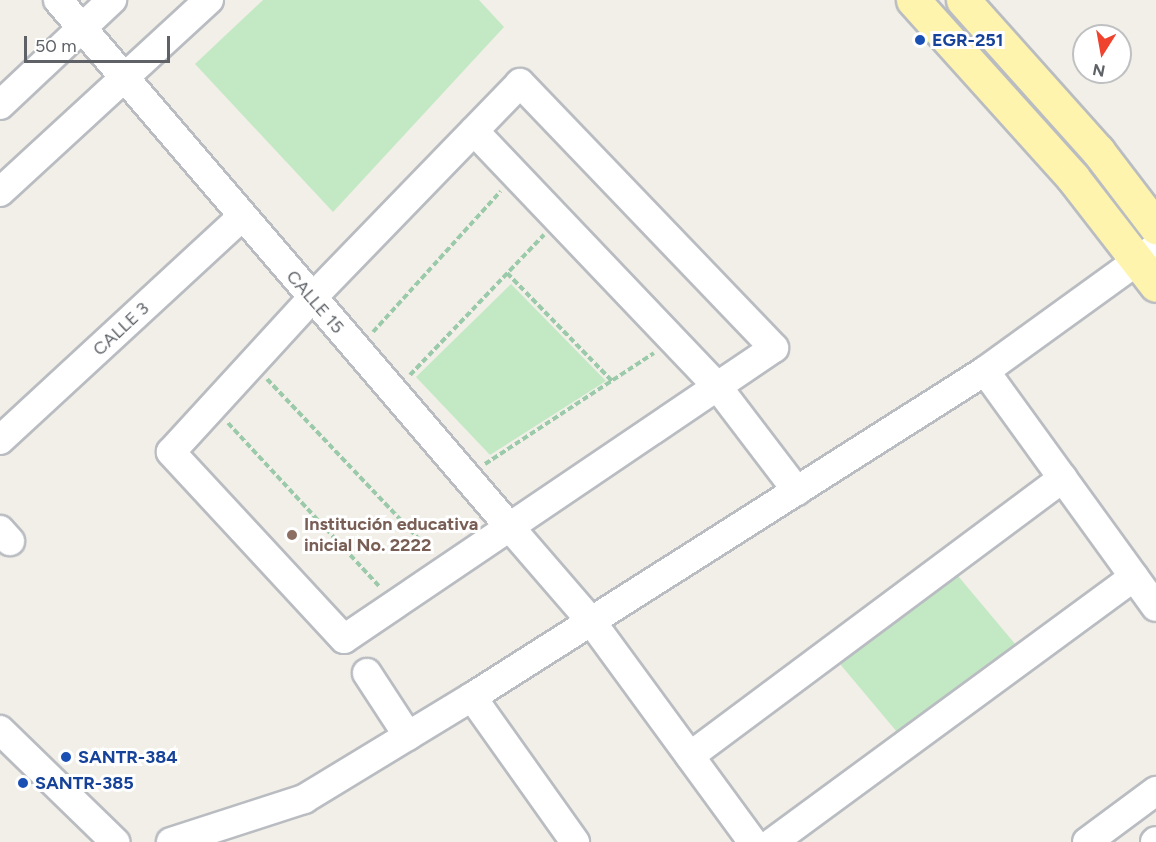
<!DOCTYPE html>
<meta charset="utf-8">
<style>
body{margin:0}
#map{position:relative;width:1156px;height:842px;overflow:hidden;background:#f1efe7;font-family:Figtree,sans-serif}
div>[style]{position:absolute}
.green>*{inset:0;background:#c3e9c4;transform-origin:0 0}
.path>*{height:4px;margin-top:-2px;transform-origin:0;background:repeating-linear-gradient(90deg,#9bcaaa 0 6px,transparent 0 9px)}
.roads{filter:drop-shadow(2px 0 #b9bcc1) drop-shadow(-2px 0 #b9bcc1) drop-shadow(0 2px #b9bcc1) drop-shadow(0 -2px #b9bcc1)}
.minor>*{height:28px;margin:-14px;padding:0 14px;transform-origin:14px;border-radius:14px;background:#fff}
.major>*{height:33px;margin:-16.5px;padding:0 16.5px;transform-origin:16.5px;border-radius:16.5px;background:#fff4ae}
.dots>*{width:16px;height:16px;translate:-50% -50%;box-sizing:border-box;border:3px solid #fff;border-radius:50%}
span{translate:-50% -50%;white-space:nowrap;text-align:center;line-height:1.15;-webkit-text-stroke:6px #fff;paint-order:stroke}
.transit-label{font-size:18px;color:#164399;font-weight:700}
.left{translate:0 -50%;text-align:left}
.street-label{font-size:18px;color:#5e6267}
.education-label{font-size:18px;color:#785e54;font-weight:700}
.north{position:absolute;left:1072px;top:24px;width:60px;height:60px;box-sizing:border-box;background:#fff;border:2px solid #bfc0c2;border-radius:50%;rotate:191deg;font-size:16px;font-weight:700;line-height:24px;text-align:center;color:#5e6267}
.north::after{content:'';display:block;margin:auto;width:21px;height:27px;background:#ef432e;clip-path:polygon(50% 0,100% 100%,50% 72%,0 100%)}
.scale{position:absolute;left:24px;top:36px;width:146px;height:27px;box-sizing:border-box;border:3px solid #5e6267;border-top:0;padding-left:8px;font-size:18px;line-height:21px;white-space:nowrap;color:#5e6267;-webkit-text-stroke:4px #fff;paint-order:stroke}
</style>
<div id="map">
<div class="green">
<div style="clip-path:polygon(263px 0,479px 0,504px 27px,333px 212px,195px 64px)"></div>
<div style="clip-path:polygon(511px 284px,606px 381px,490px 455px,416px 377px)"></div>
<div style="left:948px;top:564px;width:107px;height:147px;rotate:50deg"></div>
</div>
<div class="path">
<div style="left:507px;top:273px;width:151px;rotate:45.8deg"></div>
<div style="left:373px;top:332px;width:190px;rotate:-47.8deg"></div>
<div style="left:410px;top:375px;width:194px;rotate:-46.3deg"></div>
<div style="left:267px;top:379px;width:238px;rotate:46.5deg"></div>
<div style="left:228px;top:423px;width:224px;rotate:47.2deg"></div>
<div style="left:485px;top:464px;width:202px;rotate:-33.3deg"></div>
</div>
<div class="roads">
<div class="minor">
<div style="left:58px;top:0;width:691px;rotate:49.4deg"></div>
<div style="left:520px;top:83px;width:367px;rotate:46.2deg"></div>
<div style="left:774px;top:348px;width:519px;rotate:145.91deg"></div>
<div style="left:344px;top:639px;width:255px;rotate:-132.8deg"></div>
<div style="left:171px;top:452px;width:209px;rotate:-47.5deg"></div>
<div style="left:312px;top:298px;width:299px;rotate:-45.9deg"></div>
<div style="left:0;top:105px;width:154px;rotate:-43.2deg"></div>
<div style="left:474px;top:131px;width:352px;rotate:46.4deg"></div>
<div style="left:717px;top:386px;width:132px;rotate:52.7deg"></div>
<div style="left:0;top:192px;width:284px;rotate:-42.6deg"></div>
<div style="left:985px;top:371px;width:291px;rotate:54.1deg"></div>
<div style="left:0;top:440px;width:328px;rotate:-42.7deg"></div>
<div style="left:508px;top:525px;width:127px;rotate:49.2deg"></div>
<div style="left:591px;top:621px;width:274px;rotate:53.8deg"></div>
<div style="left:0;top:530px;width:15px;rotate:48deg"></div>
<div style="left:367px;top:673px;width:75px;rotate:56.9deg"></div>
<div style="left:472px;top:697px;width:178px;rotate:54.6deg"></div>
<div style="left:0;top:730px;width:161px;rotate:44.2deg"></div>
<div style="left:690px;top:756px;width:465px;rotate:-36.7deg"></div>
<div style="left:171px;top:842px;width:140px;rotate:-17.9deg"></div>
<div style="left:304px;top:799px;width:197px;rotate:-31.3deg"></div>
<div style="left:472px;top:697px;width:608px;rotate:-32.44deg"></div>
<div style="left:985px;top:371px;width:211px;rotate:-35.9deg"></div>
<div style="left:773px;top:842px;width:448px;rotate:-36.3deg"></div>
<div style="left:1087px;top:842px;width:86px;rotate:-36.5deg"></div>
<div style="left:1155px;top:842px;width:1px;rotate:-45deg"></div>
</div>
<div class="major">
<div style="left:913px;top:0;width:239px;rotate:48deg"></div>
<div style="left:1073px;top:178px;width:135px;rotate:52.2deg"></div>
<div style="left:963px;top:0;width:203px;rotate:48.2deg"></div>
<div style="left:1098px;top:151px;width:96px;rotate:52.7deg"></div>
</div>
</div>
<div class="dots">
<div style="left:920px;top:40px;background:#1a4fb4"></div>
<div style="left:292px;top:535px;background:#8d6e63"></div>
<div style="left:66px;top:757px;background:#1a4fb4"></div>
<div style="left:23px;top:783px;background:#1a4fb4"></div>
</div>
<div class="transit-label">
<span class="left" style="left:932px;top:40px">EGR-251</span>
<span class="left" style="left:78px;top:757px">SANTR-384</span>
<span class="left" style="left:35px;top:783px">SANTR-385</span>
</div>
<div class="street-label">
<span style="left:315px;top:302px;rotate:49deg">CALLE 15</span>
<span style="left:121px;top:329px;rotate:-43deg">CALLE 3</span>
</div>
<div class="education-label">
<span class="left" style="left:304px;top:535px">Institución educativa<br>inicial No. 2222</span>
</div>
<div class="north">N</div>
<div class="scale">50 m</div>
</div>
